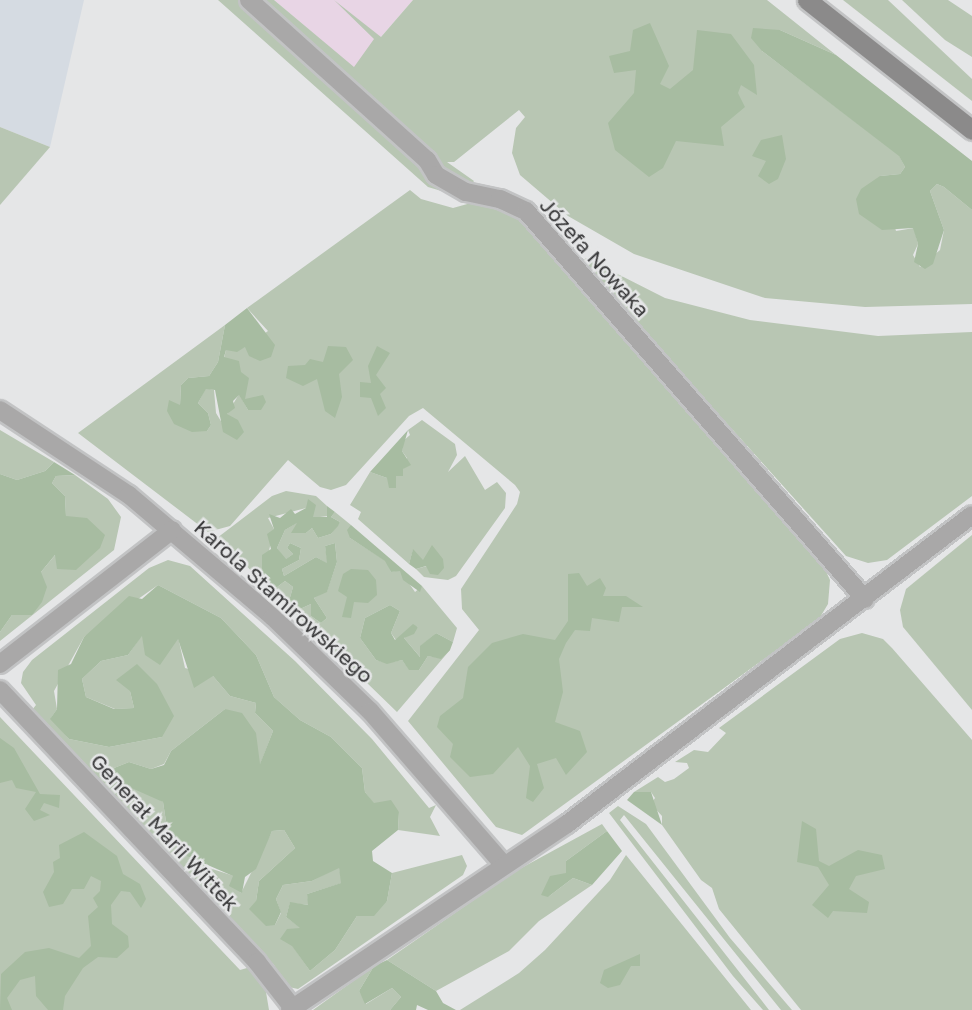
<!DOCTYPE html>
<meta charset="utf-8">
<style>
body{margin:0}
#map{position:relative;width:972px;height:1010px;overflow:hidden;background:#e5e6e7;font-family:"Golos Text",sans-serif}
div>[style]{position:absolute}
.commercial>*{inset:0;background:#e8d5e5}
.built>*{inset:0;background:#d5dbe2}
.green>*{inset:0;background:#b8c6b3}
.forest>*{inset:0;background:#a7bca1}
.roads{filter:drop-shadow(2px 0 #c2c3c4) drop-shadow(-2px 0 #c2c3c4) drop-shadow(0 2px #c2c3c4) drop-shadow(0 -2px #c2c3c4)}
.minor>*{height:18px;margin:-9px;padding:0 9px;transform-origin:9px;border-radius:9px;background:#a9a8a8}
.secondary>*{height:19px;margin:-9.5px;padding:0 9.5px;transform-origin:9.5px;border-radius:9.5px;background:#8b8a8a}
span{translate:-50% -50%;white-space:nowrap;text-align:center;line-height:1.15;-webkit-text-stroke:5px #e5e6e7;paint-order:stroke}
.street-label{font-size:21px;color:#363637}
</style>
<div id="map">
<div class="commercial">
<div style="clip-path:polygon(274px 0,413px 0,354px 68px)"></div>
</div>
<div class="built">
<div style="clip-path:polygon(0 0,84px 0,50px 147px,0 127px)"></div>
</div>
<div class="green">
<div style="clip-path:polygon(218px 0,274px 0,354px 67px,374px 39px,334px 0,381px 37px,413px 0,767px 0,836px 55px,780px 30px,762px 51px,899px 155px,905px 167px,900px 174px,880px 176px,896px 231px,914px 228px,918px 244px,913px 255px,920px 267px,940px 250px,944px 230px,930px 191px,937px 184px,944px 187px,972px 210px,972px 304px,865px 307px,765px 298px,634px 254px,568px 216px,520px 175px,512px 153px,516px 128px,525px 117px,519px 110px,454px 162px,447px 162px,474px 181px,472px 184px,429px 176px,448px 193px,428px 187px)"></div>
<div style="clip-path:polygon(843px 0,888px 0,972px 79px,972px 101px)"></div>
<div style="clip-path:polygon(902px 0,948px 0,972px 16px,972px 57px,945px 40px)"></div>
<div style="clip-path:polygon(0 127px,50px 147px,0 205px)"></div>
<div style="clip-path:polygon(410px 190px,421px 199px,453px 208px,478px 201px,511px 211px,823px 565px,830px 580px,828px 604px,819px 619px,522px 835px,496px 827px,408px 721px,479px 630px,462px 609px,461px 589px,517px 504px,520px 492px,515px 485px,423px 408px,409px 416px,346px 485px,331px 490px,320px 487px,288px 460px,230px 526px,208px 532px,78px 433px,225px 325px,218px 362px,209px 376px,188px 378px,181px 385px,180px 405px,207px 431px,211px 425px,208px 413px,198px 403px,206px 388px,214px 390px,216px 413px,222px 423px,239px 394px,248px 410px,261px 410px,254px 399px,245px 399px,240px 372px,224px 358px,226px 350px,245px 347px,268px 331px,247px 308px)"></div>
<div style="clip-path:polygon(586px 258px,665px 298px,750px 320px,878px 336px,972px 332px,972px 496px,887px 560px,868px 563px,846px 556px,582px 262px)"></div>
<div style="clip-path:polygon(422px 420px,455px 444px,457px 455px,448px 472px,465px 456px,485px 490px,497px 482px,506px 493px,505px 508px,456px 576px,448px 580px,424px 577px,416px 569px,427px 566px,430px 553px,423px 561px,413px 550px,409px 564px,358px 519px,361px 512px,350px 505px,370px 472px,387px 478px,403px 469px,407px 458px,402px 451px,403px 441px,410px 435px,408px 430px)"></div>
<div style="clip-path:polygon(0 430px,54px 462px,45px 471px,17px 480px,0 474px)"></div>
<div style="clip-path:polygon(75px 475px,108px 499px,121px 517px,114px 550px,0 641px,0 632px,12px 615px,32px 615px,41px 572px,56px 554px,66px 516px,65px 496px,52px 483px,56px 476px)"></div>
<div style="clip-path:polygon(286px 491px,316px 496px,327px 506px,328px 516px,312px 518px,306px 508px,268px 518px,274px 529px,262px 581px,217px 538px,272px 496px)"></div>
<div style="clip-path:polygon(335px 512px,351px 525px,350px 538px,386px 561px,391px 572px,400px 570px,415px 592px,422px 586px,457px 628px,453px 642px,436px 633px,421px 646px,421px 658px,404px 638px,418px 627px,413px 625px,396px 640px,391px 633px,400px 611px,390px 605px,365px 618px,360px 638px,376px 660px,387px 663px,402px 660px,409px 669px,419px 670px,428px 656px,441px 658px,446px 648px,450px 650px,397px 712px,272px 591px,285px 581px,293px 587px,289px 601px,300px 609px,311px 604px,311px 616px,321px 623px,327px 618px,314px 598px,327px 591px,337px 562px,335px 543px,325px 546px,328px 564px,316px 557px,284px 576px,282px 569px,299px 560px,301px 548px,290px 543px,287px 548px,293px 554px,285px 560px,277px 548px,285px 530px,298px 522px,293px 533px,306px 533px,312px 528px,318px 538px,331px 534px,340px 522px,331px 517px)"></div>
<div style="clip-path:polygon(972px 535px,972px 710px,903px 627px,900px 610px,906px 589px)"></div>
<div style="clip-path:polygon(168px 560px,190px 566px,295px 661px,372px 739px,429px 808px,436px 805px,430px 817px,440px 836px,398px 830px,399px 812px,374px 804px,365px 792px,362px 768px,331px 737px,300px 720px,274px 697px,256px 655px,221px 618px,158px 585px,84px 637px,54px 691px,57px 709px,51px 718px,69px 739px,109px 747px,162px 737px,130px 691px,134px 708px,115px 709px,86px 697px,82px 679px,101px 661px,128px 655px,142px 635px,178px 637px,185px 668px,213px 676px,230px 696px,256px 703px,255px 713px,273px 731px,260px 765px,225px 709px,171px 751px,164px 764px,151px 769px,129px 762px,114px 768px,163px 802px,167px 828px,206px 867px,234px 876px,241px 893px,272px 831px,284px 830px,295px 848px,259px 881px,256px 901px,275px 925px,281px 913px,276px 899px,283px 885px,312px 881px,339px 867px,342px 883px,307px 894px,309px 905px,290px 903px,286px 917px,301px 928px,292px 945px,310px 971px,335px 950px,357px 916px,387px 901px,392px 873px,462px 855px,467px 866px,463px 875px,298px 989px,284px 986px,274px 965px,32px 710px,36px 705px,21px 683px,23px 672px,32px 660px,149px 568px)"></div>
<div style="clip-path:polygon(862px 633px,883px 639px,892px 648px,972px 740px,972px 1010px,801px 1010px,719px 909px,712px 888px,701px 880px,662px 825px,662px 816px,651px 804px,655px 798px,651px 792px,634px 792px,658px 777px,665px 782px,674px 779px,689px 768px,687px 763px,675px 762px,694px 750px,708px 752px,726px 733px,719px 728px,840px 639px)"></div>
<div style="clip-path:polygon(0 717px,240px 970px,247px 968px,265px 986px,269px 1010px,0 1010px)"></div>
<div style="clip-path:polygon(618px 806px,646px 824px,730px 938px,792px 1010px,781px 1010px,624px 815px,620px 820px,769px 1010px,763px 1010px,733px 976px,609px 813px)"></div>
<div style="clip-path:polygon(602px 824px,607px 831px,566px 861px,567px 873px,548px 897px,573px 878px,592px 885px,539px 921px,509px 951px,436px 991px,387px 960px,514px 872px)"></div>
<div style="clip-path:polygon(626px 855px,751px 1010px,460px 1010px,519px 973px,545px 950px,610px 880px)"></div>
<div style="clip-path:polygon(374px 966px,359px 991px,366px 1004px,392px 988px,401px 997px,390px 1010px,313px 1010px)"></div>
</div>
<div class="forest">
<div style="clip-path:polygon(650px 23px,669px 66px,660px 84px,670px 89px,693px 70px,697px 30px,731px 34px,754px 65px,757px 95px,741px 85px,738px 93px,745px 107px,721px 127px,724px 146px,676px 141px,663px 168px,649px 177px,615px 150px,608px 123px,634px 93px,636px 70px,614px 73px,609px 56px,630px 51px,633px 30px)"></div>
<div style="clip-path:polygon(753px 28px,780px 30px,836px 55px,972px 161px,972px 210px,944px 187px,937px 184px,930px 191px,944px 230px,933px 264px,925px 269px,914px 262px,918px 244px,913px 228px,882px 230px,859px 214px,856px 199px,861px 189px,880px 176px,900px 174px,905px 167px,899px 156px,762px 51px,751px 38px)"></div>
<div style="clip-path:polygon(782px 135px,786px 159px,778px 179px,769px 184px,758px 176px,766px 161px,752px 156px,761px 140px)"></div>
<div style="clip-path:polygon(247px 308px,275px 345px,271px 357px,260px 361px,249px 356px,245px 347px,237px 352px,226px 350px,224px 357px,239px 361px,241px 372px,249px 378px,245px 399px,263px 395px,266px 402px,261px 410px,248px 410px,239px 395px,233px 401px,235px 408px,227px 414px,238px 420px,244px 432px,237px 440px,223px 432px,215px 390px,206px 389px,198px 403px,208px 413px,211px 425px,207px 431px,192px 432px,174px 424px,167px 411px,169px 400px,180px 405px,181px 385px,188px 378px,209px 376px,218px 362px,225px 325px)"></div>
<div style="clip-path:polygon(328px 346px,346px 347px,353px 360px,339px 374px,342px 397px,335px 418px,325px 411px,317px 379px,303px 386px,286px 378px,288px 366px,305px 365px,310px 359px,323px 362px)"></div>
<div style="clip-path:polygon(377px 346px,390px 353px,376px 375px,386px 388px,380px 394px,386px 408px,378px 416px,371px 398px,360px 397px,360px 382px,371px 383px,368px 366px)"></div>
<div style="clip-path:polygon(408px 430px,402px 451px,411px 465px,403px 469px,403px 476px,396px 476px,396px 488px,389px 488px,387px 478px,370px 472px)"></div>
<div style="clip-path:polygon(54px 462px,75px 475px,56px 476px,52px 483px,65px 496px,66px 516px,87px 518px,105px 535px,100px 548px,76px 570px,57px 569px,55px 555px,41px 572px,47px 587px,42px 602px,32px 615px,12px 615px,0 632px,0 474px,17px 480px,45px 471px)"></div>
<div style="clip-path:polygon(308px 499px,316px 505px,313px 517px,327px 517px,327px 506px,335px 512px,331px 517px,340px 522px,338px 526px,331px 534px,318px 538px,312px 528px,306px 533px,291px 533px,297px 523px,285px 530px,277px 548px,286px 559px,293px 554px,287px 548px,290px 543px,301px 548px,299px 560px,282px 569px,284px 576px,316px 557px,327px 563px,325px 546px,335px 543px,337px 562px,327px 592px,314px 598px,327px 618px,321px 623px,311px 616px,311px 604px,300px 609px,289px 601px,293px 587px,285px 581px,272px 591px,262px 581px,262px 555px,271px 549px,267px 534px,274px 529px,269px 514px,280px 518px,291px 509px,295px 514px,306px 508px)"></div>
<div style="clip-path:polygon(351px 525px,422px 586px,420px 592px,403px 580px,400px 571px,391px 572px,385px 561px,350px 538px,347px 530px)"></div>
<div style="clip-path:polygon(432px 545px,443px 559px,444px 568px,438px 575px,430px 574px,426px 566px,416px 569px,409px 564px,413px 549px,423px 560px)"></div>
<div style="clip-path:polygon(351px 569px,368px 570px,376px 580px,377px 595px,368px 603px,354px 602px,351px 618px,342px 617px,347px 597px,338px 591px,343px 574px)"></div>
<div style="clip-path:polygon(579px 573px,587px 586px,600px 578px,606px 588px,603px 596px,626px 596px,643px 607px,622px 607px,619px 622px,592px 618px,590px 631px,575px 630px,566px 643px,559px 659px,563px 692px,555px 722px,580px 731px,587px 752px,566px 775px,556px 758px,537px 764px,544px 788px,533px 802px,526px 798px,530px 766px,518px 747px,493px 774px,470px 777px,450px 757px,453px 744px,437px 727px,440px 716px,463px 698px,468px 667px,492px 643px,523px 634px,555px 640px,568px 621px,568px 574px)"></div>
<div style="clip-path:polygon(158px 585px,221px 618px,256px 655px,274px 697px,300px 720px,331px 737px,362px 768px,365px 792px,374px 803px,391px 800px,399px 812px,398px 830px,372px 851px,373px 861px,392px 873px,387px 901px,374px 916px,357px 916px,335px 950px,310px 971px,292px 946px,280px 939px,287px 929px,300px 928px,286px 917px,290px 902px,308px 905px,307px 894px,341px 883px,339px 868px,312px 881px,283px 885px,276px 899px,281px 912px,275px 925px,266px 926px,249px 909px,256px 901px,259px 881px,295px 848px,284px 830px,272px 831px,256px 869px,245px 877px,242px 893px,229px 886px,233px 876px,187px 856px,167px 828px,163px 802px,118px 782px,114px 768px,129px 762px,151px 769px,164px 765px,171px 751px,225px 709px,242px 713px,256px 733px,260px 764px,273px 731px,255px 713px,256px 703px,230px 696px,213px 676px,194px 688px,178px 639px,160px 665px,145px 655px,142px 636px,128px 655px,101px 661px,82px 679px,86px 697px,114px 709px,134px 708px,130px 691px,116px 680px,137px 664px,157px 684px,174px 716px,162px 737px,109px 747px,69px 739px,50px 719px,57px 709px,58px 670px,71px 664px,84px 637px,129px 596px,142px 599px)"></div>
<div style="clip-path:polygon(390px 605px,400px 611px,391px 633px,395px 640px,413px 624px,418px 627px,414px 634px,404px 638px,420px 657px,420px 646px,436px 633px,453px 642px,450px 650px,441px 659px,428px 656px,419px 670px,409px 670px,402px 660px,387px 664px,376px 660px,360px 638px,365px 618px)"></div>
<div style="clip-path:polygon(0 738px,14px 748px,40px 794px,60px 795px,59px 808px,44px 803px,40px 810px,50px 815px,34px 821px,25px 809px,36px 792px,16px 788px,12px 780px,0 783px)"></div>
<div style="clip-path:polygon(634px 792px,651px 792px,662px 825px,627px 800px)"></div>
<div style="clip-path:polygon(802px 821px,816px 829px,819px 861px,829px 866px,858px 850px,882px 855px,885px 869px,856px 876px,849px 889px,869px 902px,867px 913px,833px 911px,828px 918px,812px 905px,829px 885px,818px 867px,797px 862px)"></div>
<div style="clip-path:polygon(607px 831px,622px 851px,592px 885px,573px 878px,548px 897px,541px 895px,550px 876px,566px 873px,566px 861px)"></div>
<div style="clip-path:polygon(84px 832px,117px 856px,123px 874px,140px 884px,146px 899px,141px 908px,130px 892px,121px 891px,111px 905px,112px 924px,128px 936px,129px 947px,117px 958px,98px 957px,83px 968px,65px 996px,63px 1010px,48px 1010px,36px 996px,35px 976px,20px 980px,7px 998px,12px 1010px,0 1010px,1px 974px,25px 952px,49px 948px,79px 958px,91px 946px,88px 916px,98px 907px,93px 898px,100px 891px,101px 881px,91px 876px,84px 889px,72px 889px,63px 904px,49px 907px,43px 892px,54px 872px,53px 862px,60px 858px,59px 845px)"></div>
<div style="clip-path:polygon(640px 954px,640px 966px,631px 966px,620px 985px,608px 988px,600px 983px,604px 970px)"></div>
<div style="clip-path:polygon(387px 960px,436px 991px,443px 1003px,456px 1010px,428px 1010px,417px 1005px,416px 1010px,390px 1010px,401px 997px,392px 988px,365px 1004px,359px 991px,374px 966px)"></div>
</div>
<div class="roads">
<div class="minor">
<div style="left:249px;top:0;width:239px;rotate:42deg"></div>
<div style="left:427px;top:160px;width:17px;rotate:59deg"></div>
<div style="left:436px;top:175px;width:34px;rotate:30deg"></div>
<div style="left:466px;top:192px;width:35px;rotate:12deg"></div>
<div style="left:500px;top:199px;width:29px;rotate:25deg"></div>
<div style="left:526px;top:211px;width:515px;rotate:48.86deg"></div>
<div style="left:0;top:410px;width:154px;rotate:33.4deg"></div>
<div style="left:129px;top:495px;width:189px;rotate:40.3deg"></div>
<div style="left:273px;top:617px;width:135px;rotate:44.1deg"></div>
<div style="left:370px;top:711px;width:204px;rotate:49deg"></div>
<div style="left:0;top:664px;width:218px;rotate:-37.9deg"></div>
<div style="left:0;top:690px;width:374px;rotate:46.6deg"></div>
<div style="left:257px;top:962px;width:58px;rotate:52deg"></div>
<div style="left:290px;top:1010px;width:334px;rotate:-33.9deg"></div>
<div style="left:567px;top:824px;width:509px;rotate:-37.34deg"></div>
</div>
<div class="secondary">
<div style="left:807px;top:0;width:210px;rotate:38.2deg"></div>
</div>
</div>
<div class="street-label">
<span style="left:595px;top:257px;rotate:48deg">Józefa Nowaka</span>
<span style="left:284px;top:601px;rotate:42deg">Karola Stamirowskiego</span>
<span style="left:165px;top:832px;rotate:47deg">Generał Marii Wittek</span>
</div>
</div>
